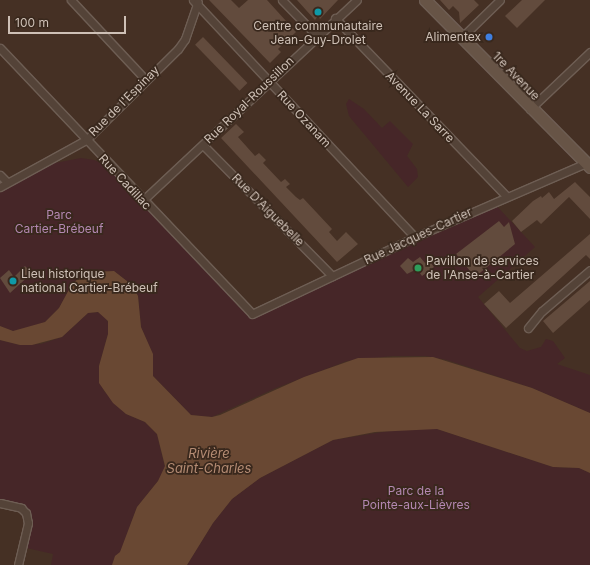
<!DOCTYPE html>
<meta charset="utf-8">
<style>
body{margin:0}
#map{position:relative;width:590px;height:565px;overflow:hidden;background:#453024;font-family:Inter,sans-serif}
div>[style]{position:absolute}
.green>*{inset:0;background:#462628}
.water>*{inset:0;background:#694833}
.building>*{inset:0;background:#624b3d;transform-origin:0 0}
.roads{filter:drop-shadow(1px 0 #6e5e54) drop-shadow(-1px 0 #6e5e54) drop-shadow(0 1px #6e5e54) drop-shadow(0 -1px #6e5e54)}
.street>*{height:7px;margin:-3.5px;padding:0 3.5px;transform-origin:3.5px;border-radius:3.5px;background:#544338}
.secondary>*{height:11px;margin:-5.5px;padding:0 5.5px;transform-origin:5.5px;border-radius:5.5px;background:#675446}
.dots>*{width:11px;height:11px;translate:-50% -50%;box-sizing:border-box;border:2px solid #39281d;border-radius:50%}
span{translate:-50% -50%;white-space:nowrap;text-align:center;line-height:1.15;-webkit-text-stroke:3.5px #39281d;paint-order:stroke}
.poi-label{font-size:12px;color:#cec0b6}
.right{translate:-100% -50%;text-align:right}
.left{translate:0 -50%;text-align:left}
.street-label{font-size:12px;color:#cec0b6}
.park-label{font-size:12px;color:#b488b2}
.water-label{font-size:13px;color:#b48b73;font-style:italic}
.scale{position:absolute;left:8px;top:16px;width:118px;height:18px;box-sizing:border-box;border:2px solid #cec0b6;border-top:0;padding-left:5px;font-size:12px;line-height:14px;white-space:nowrap;color:#cec0b6;-webkit-text-stroke:3px #39281d;paint-order:stroke}
</style>
<div id="map">
<div class="green">
<div style="clip-path:polygon(349px 99px,364px 109px,382px 128px,390px 121px,413px 144px,407px 156px,417px 169px,418px 177px,408px 187px,349px 116px,346px 104px)"></div>
<div style="clip-path:polygon(81px 158px,94px 160px,112px 167px,252px 314px,493px 202px,535px 247px,478px 297px,520px 348px,527px 351px,541px 347px,546px 339px,553px 341px,565px 358px,557px 364px,590px 375px,590px 413px,532px 388px,447px 360px,426px 356px,392px 356px,347px 361px,276px 388px,212px 417px,191px 415px,153px 376px,153px 355px,141px 327px,138px 296px,132px 285px,114px 271px,91px 272px,79px 278px,72px 284px,59px 308px,45px 322px,22px 330px,13px 331px,4px 328px,0 326px,0 187px,34px 167px)"></div>
<div style="clip-path:polygon(98px 312px,105px 316px,110px 327px,99px 366px,104px 391px,126px 414px,145px 422px,157px 434px,165px 467px,158px 481px,137px 507px,120px 553px,115px 556px,112px 565px,51px 565px,53px 554px,22px 547px,26px 513px,0 503px,0 340px,20px 345px,41px 344px,62px 337px,88px 313px)"></div>
<div style="clip-path:polygon(401px 429px,437px 429px,553px 467px,579px 468px,590px 473px,590px 565px,187px 565px,213px 523px,232px 499px,260px 478px,333px 440px)"></div>
</div>
<div class="water">
<div style="clip-path:polygon(114px 271px,132px 285px,138px 296px,141px 327px,153px 354px,153px 376px,191px 415px,212px 417px,220px 415px,304px 377px,358px 358px,433px 357px,532px 388px,590px 413px,590px 473px,579px 468px,553px 467px,437px 429px,375px 432px,333px 440px,260px 478px,232px 499px,213px 523px,187px 565px,112px 565px,115px 556px,120px 552px,137px 507px,158px 481px,165px 466px,157px 434px,145px 422px,126px 414px,113px 403px,99px 383px,99px 366px,108px 334px,108px 321px,98px 312px,88px 313px,62px 337px,32px 345px,20px 345px,0 340px,0 326px,13px 331px,45px 322px,59px 308px,72px 284px,79px 278px,91px 272px)"></div>
</div>
<div class="building">
<div style="clip-path:polygon(209px 0,231px 0,239px 8px,248px 0,267px 0,296px 32px,278px 49px,281px 52px,270px 63px)"></div>
<div style="clip-path:polygon(297px 0,338px 0,320px 19px,318px 16px,315px 20px)"></div>
<div style="clip-path:polygon(440px 0,474px 0,479px 5px,460px 23px,459px 12px,453px 6px,449px 10px)"></div>
<div style="clip-path:polygon(522px 0,545px 0,517px 28px,505px 16px)"></div>
<div style="left:203px;top:37px;width:64px;height:11px;rotate:46deg"></div>
<div style="clip-path:polygon(236px 124px,244px 132px,238px 137px,255px 156px,259px 153px,266px 160px,263px 163px,281px 182px,285px 179px,290px 184px,286px 187px,296px 197px,300px 200px,303px 198px,332px 229px,329px 232px,337px 241px,346px 232px,358px 244px,337px 262px,221px 138px)"></div>
<div style="clip-path:polygon(575px 182px,590px 197px,590px 219px,569px 197px,541px 224px,537px 220px,521px 232px,512px 221px,533px 201px,541px 196px,542px 198px,549px 192px,554px 199px)"></div>
<div style="clip-path:polygon(499px 221px,504px 227px,509px 222px,515px 244px,475px 277px,456px 254px)"></div>
<div style="clip-path:polygon(590px 234px,590px 259px,586px 255px,506px 328px,484px 304px,499px 291px,510px 303px)"></div>
<div style="clip-path:polygon(420px 257px,425px 263px,429px 260px,434px 267px,422px 276px,417px 269px,407px 274px,400px 266px,408px 258px,413px 262px)"></div>
<div style="clip-path:polygon(25px 266px,32px 273px,10px 293px,0 278px,9px 270px,14px 277px)"></div>
<div style="clip-path:polygon(590px 281px,590px 300px,553px 333px,543px 321px)"></div>
</div>
<div class="roads">
<div class="street">
<div style="left:71px;top:0;width:108px;rotate:46.9deg"></div>
<div style="left:193px;top:0;width:325px;rotate:46.9deg"></div>
<div style="left:282px;top:0;width:49px;rotate:45.8deg"></div>
<div style="left:335px;top:18px;width:247px;rotate:46.1deg"></div>
<div style="left:461px;top:38px;width:54px;rotate:-44.3deg"></div>
<div style="left:0;top:48px;width:366px;rotate:46.5deg"></div>
<div style="left:252px;top:314px;width:180px;rotate:-25.3deg"></div>
<div style="left:415px;top:237px;width:186px;rotate:-23.4deg"></div>
<div style="left:530px;top:109px;width:83px;rotate:-43.5deg"></div>
<div style="left:203px;top:145px;width:184px;rotate:45.4deg"></div>
<div style="left:0;top:175px;width:8px;rotate:45deg"></div>
<div style="left:0;top:187px;width:98px;rotate:-28.7deg"></div>
<div style="left:86px;top:140px;width:129px;rotate:-44.7deg"></div>
<div style="left:178px;top:49px;width:12px;rotate:-55deg"></div>
<div style="left:185px;top:39px;width:39px;rotate:-71deg"></div>
<div style="left:142px;top:201px;width:294px;rotate:-43.1deg"></div>
<div style="left:528px;top:328px;width:22px;rotate:-51deg"></div>
<div style="left:542px;top:311px;width:63px;rotate:-40.5deg"></div>
<div style="left:0;top:503px;width:22px;rotate:13deg"></div>
<div style="left:21px;top:508px;width:7px;rotate:45deg"></div>
<div style="left:26px;top:513px;width:10px;rotate:79deg"></div>
<div style="left:28px;top:523px;width:43px;rotate:103.4deg"></div>
</div>
<div class="secondary">
<div style="left:425px;top:0;width:235px;rotate:45.3deg"></div>
</div>
</div>
<div class="dots">
<div style="left:318px;top:12px;background:#0f9aa8"></div>
<div style="left:489px;top:37px;background:#3f7fe0"></div>
<div style="left:418px;top:268px;background:#2e9e5b"></div>
<div style="left:13px;top:281px;background:#0f9aa8"></div>
</div>
<div class="poi-label">
<span style="left:318px;top:33px">Centre communautaire<br>Jean-Guy-Drolet</span>
<span class="right" style="left:481px;top:37px">Alimentex</span>
<span class="left" style="left:426px;top:268px">Pavillon de services<br>de l'Anse-à-Cartier</span>
<span class="left" style="left:21px;top:281px">Lieu historique<br>national Cartier-Brébeuf</span>
</div>
<div class="street-label">
<span style="left:516px;top:76px;rotate:46deg">1re Avenue</span>
<span style="left:249px;top:100px;rotate:-44deg">Rue Royal-Roussillon</span>
<span style="left:124px;top:101px;rotate:-45deg">Rue de l'Espinay</span>
<span style="left:420px;top:107px;rotate:46deg">Avenue La Sarre</span>
<span style="left:304px;top:119px;rotate:47deg">Rue Ozanam</span>
<span style="left:125px;top:182px;rotate:47deg">Rue Cadillac</span>
<span style="left:268px;top:210px;rotate:45deg">Rue D'Aiguebelle</span>
<span style="left:418px;top:236px;rotate:-25deg">Rue Jacques-Cartier</span>
</div>
<div class="park-label">
<span style="left:59px;top:222px">Parc<br>Cartier-Brébeuf</span>
<span style="left:416px;top:498px">Parc de la<br>Pointe-aux-Lièvres</span>
</div>
<div class="water-label">
<span style="left:209px;top:461px">Rivière<br>Saint-Charles</span>
</div>
<div class="scale">100 m</div>
</div>
